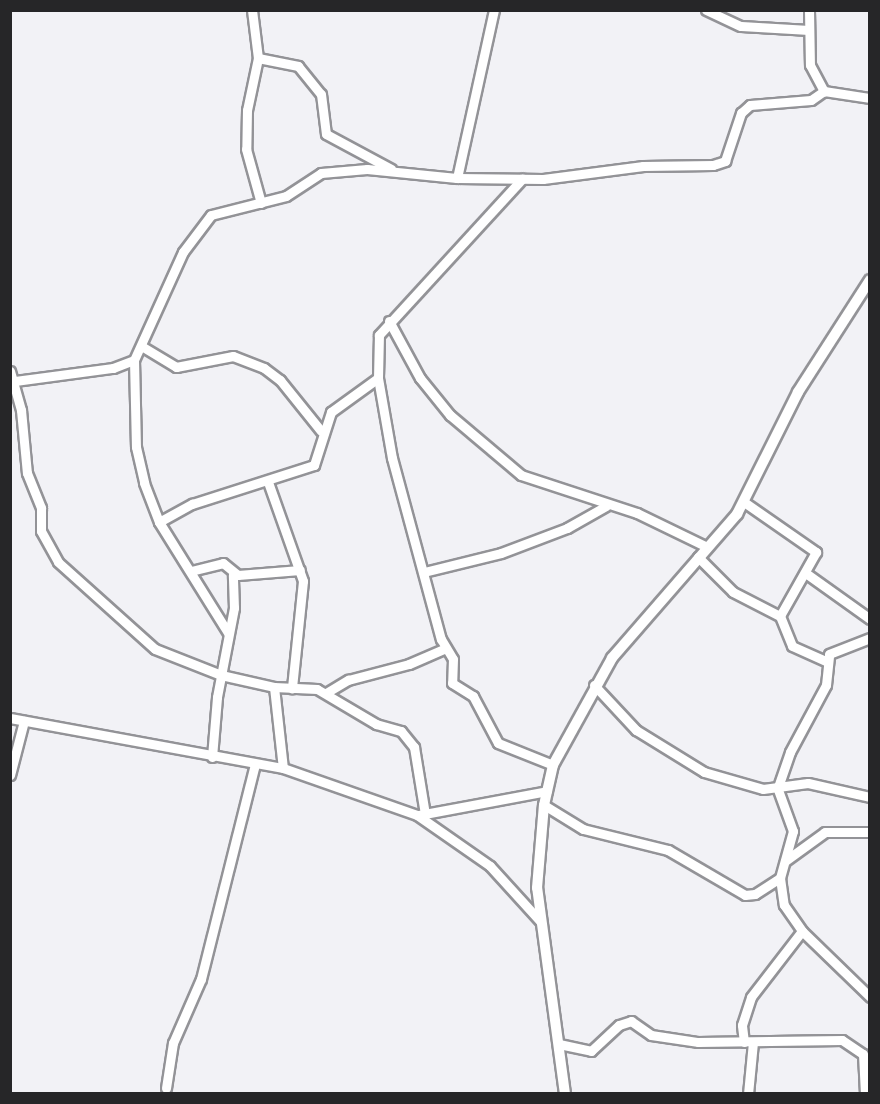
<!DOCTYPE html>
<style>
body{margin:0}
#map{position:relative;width:880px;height:1104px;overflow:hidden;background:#f2f2f6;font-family:Figtree,sans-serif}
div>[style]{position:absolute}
.roads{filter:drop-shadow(2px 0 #939397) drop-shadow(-2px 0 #939397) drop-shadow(0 2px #939397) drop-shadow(0 -2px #939397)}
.minor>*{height:9px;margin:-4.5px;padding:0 4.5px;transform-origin:4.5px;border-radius:4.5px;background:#fff}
.tertiary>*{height:10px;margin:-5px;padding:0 5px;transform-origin:5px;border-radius:5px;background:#fff}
span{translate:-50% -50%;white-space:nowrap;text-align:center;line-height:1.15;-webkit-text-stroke:6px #fff;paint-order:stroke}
.frame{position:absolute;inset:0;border:12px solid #262628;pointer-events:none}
</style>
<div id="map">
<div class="roads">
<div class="minor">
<div style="left:252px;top:10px;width:48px;rotate:82.9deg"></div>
<div style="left:258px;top:58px;width:53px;rotate:101.9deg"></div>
<div style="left:247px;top:110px;width:39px;rotate:91deg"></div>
<div style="left:246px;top:149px;width:56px;rotate:74.5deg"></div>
<div style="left:706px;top:10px;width:38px;rotate:25deg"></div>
<div style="left:741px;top:26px;width:68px;rotate:3.4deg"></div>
<div style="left:809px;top:10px;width:55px;rotate:89deg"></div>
<div style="left:810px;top:65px;width:30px;rotate:62deg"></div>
<div style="left:824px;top:91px;width:47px;rotate:8.7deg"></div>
<div style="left:258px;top:58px;width:41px;rotate:11.3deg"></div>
<div style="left:298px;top:66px;width:36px;rotate:51deg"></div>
<div style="left:321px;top:94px;width:40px;rotate:82.9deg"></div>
<div style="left:326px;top:134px;width:74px;rotate:28.3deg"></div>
<div style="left:457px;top:178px;width:172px;rotate:-77.6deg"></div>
<div style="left:389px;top:321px;width:65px;rotate:61.5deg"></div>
<div style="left:420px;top:378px;width:48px;rotate:51deg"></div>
<div style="left:450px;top:415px;width:93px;rotate:40.2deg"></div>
<div style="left:521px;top:475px;width:122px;rotate:18.1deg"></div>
<div style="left:637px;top:513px;width:78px;rotate:25.9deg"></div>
<div style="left:143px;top:347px;width:39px;rotate:31deg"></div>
<div style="left:176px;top:367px;width:58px;rotate:-10.9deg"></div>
<div style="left:233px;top:356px;width:33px;rotate:21deg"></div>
<div style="left:264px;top:368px;width:20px;rotate:37deg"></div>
<div style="left:280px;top:380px;width:65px;rotate:51.2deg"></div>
<div style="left:134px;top:360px;width:87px;rotate:88.7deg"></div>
<div style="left:136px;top:447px;width:37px;rotate:77deg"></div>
<div style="left:144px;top:483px;width:42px;rotate:69deg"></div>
<div style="left:159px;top:522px;width:131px;rotate:58.1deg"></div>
<div style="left:10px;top:371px;width:41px;rotate:74.2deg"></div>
<div style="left:21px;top:410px;width:63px;rotate:84.6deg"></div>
<div style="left:27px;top:473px;width:38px;rotate:68deg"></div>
<div style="left:41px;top:508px;width:23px;rotate:90deg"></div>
<div style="left:41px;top:531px;width:35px;rotate:61deg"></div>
<div style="left:58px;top:562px;width:130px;rotate:41.9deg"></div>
<div style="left:155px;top:649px;width:71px;rotate:21.5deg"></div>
<div style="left:221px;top:675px;width:54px;rotate:12.8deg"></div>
<div style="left:274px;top:687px;width:43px;rotate:2.7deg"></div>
<div style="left:317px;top:689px;width:69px;rotate:30.7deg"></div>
<div style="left:376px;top:724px;width:26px;rotate:16deg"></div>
<div style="left:401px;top:731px;width:21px;rotate:51deg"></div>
<div style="left:414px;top:747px;width:68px;rotate:80.7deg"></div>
<div style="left:378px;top:378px;width:81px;rotate:80.1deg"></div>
<div style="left:392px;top:458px;width:188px;rotate:74.9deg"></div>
<div style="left:441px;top:639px;width:23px;rotate:59deg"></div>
<div style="left:453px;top:659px;width:24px;rotate:92deg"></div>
<div style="left:452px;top:683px;width:25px;rotate:32deg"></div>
<div style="left:473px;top:696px;width:53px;rotate:62deg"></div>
<div style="left:498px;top:743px;width:59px;rotate:21.8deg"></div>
<div style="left:15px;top:381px;width:99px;rotate:-7.6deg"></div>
<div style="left:113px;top:368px;width:22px;rotate:-21deg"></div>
<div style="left:134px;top:360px;width:119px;rotate:-65.6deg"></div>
<div style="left:183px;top:252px;width:46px;rotate:-52.9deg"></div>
<div style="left:211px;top:215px;width:77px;rotate:-14.2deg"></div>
<div style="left:286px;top:196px;width:42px;rotate:-33.3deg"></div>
<div style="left:321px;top:173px;width:46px;rotate:-5deg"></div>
<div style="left:367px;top:169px;width:90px;rotate:5.7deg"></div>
<div style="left:457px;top:178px;width:86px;rotate:0.7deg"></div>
<div style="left:543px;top:179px;width:101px;rotate:-7.4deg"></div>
<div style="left:643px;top:166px;width:70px;rotate:-0.8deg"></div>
<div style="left:713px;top:165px;width:13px;rotate:-18deg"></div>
<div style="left:725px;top:161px;width:51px;rotate:-71.6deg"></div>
<div style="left:741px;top:113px;width:12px;rotate:-42deg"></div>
<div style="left:750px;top:105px;width:61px;rotate:-4.7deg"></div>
<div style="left:811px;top:100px;width:16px;rotate:-35deg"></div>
<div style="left:268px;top:482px;width:105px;rotate:70.5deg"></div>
<div style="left:303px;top:581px;width:108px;rotate:95.9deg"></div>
<div style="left:744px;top:502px;width:88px;rotate:34.8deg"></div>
<div style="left:816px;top:552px;width:73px;rotate:119.4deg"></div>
<div style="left:159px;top:522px;width:38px;rotate:-29deg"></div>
<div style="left:192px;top:504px;width:128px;rotate:-17.7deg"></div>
<div style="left:314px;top:465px;width:56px;rotate:-72.2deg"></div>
<div style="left:331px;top:412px;width:58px;rotate:-35.9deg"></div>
<div style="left:378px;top:378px;width:43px;rotate:-88.7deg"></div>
<div style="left:379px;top:335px;width:212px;rotate:-47.5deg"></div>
<div style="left:698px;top:557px;width:49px;rotate:45deg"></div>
<div style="left:733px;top:592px;width:53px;rotate:27.1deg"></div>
<div style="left:780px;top:616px;width:32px;rotate:68deg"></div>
<div style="left:792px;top:646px;width:39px;rotate:24deg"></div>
<div style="left:191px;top:571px;width:33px;rotate:-14deg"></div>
<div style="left:223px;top:563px;width:19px;rotate:39deg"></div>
<div style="left:238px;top:575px;width:62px;rotate:-4.6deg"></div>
<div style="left:424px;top:572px;width:79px;rotate:-13.9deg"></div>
<div style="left:501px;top:553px;width:71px;rotate:-20.7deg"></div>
<div style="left:567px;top:528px;width:45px;rotate:-29.4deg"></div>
<div style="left:807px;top:574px;width:77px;rotate:35.5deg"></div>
<div style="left:594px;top:685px;width:62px;rotate:47deg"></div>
<div style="left:636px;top:730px;width:80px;rotate:31.7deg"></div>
<div style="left:704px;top:772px;width:61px;rotate:16.1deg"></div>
<div style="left:763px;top:789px;width:45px;rotate:-7.6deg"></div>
<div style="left:808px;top:783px;width:64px;rotate:12.7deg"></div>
<div style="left:274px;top:687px;width:81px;rotate:83.7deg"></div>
<div style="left:326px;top:693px;width:26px;rotate:-31deg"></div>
<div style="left:348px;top:680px;width:63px;rotate:-14.7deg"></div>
<div style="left:409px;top:664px;width:40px;rotate:-23.4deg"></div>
<div style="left:10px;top:718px;width:278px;rotate:10.4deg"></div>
<div style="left:283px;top:768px;width:142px;rotate:19.3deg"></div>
<div style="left:417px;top:815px;width:89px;rotate:34.9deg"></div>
<div style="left:490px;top:866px;width:76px;rotate:47.7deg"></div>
<div style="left:212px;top:757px;width:60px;rotate:-85.2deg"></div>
<div style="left:217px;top:697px;width:91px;rotate:-79.2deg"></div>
<div style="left:234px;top:608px;width:33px;rotate:-92deg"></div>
<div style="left:10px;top:775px;width:56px;rotate:-75.5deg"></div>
<div style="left:777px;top:787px;width:47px;rotate:70deg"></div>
<div style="left:793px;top:831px;width:49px;rotate:105.5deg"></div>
<div style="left:780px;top:878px;width:27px;rotate:82deg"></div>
<div style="left:784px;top:905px;width:32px;rotate:55deg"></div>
<div style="left:802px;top:931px;width:95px;rotate:44.1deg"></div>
<div style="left:778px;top:787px;width:37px;rotate:-71deg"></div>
<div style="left:790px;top:752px;width:76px;rotate:-61.8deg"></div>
<div style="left:826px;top:685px;width:31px;rotate:-84deg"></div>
<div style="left:829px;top:654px;width:44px;rotate:-21.3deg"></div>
<div style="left:544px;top:805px;width:46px;rotate:31.6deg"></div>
<div style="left:583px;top:829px;width:88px;rotate:13.9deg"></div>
<div style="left:668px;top:850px;width:89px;rotate:30.3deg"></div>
<div style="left:745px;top:895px;width:10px;rotate:-6deg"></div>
<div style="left:755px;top:894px;width:30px;rotate:-33deg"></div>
<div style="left:419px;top:815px;width:130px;rotate:-10.6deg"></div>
<div style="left:785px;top:861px;width:49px;rotate:-35.9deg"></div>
<div style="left:825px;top:832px;width:45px"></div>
<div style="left:744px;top:1042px;width:17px;rotate:-97deg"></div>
<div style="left:742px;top:1025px;width:29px;rotate:-72deg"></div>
<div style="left:751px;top:997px;width:83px;rotate:-52.3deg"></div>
<div style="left:559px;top:1044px;width:33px;rotate:12deg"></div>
<div style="left:591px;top:1051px;width:38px;rotate:-43deg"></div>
<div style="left:619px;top:1025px;width:13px;rotate:-18deg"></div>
<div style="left:631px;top:1021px;width:24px;rotate:35deg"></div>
<div style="left:651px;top:1035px;width:48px;rotate:8.5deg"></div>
<div style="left:698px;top:1042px;width:144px;rotate:-0.8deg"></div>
<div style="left:842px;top:1040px;width:25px;rotate:34deg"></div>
<div style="left:863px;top:1054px;width:40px;rotate:87.1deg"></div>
<div style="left:166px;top:1088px;width:46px;rotate:-81.2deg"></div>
<div style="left:173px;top:1043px;width:70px;rotate:-66.4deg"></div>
<div style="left:201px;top:979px;width:222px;rotate:-75.9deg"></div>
<div style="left:748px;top:1094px;width:52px;rotate:-84.5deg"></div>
</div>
<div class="tertiary">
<div style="left:565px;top:1094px;width:208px;rotate:-97.7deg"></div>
<div style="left:537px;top:888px;width:83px;rotate:-85.2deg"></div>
<div style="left:544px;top:805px;width:41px;rotate:-77.3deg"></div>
<div style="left:553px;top:765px;width:122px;rotate:-61.1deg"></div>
<div style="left:612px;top:658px;width:191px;rotate:-49deg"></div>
<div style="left:737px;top:514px;width:136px;rotate:-63.4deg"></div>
<div style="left:798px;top:392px;width:133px;rotate:-57.3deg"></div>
</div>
</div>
<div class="frame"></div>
</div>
